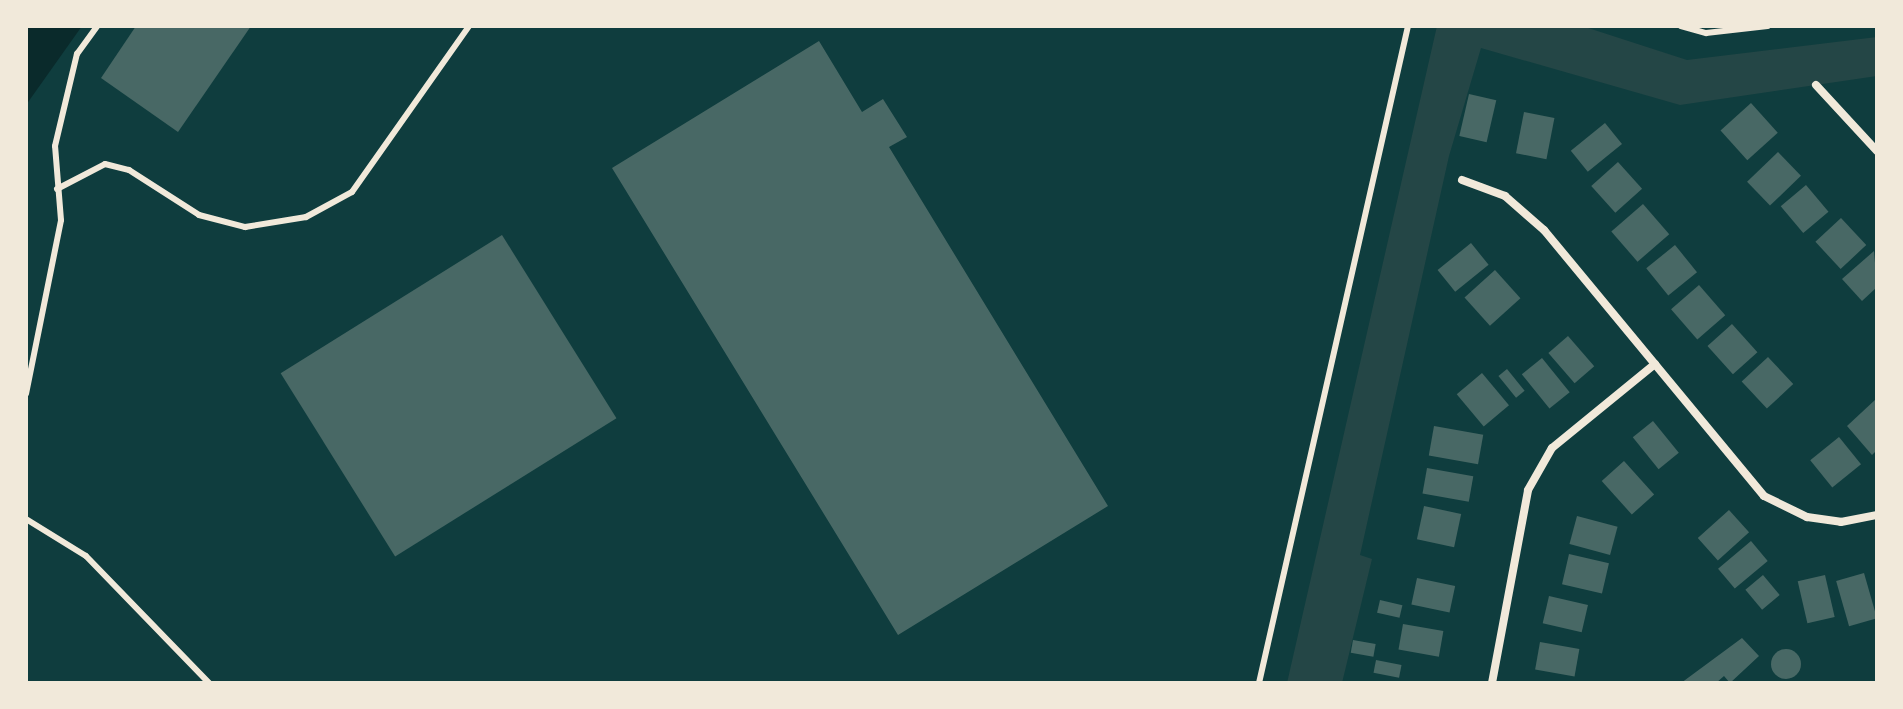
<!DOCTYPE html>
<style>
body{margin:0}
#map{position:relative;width:1903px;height:709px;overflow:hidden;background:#0f3d3e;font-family:"Space Grotesk",sans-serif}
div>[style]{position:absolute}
.green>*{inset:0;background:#244646}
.water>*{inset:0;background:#0a2a2b}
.building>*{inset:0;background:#486865;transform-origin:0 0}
.round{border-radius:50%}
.service>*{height:6px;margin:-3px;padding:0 3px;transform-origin:3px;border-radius:3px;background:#f1e9da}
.minor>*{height:8px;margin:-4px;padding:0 4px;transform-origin:4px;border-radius:4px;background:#f1e9da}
span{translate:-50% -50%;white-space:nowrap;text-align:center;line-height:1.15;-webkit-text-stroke:6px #f1e9da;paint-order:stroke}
.frame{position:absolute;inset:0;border:28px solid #f1e9da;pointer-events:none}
</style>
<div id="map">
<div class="green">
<div style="clip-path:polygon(1437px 26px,1582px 26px,1687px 60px,1877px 37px,1877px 76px,1680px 105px,1481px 48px,1449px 156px,1360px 555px,1372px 559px,1342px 683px,1287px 683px)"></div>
</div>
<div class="water">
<div style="clip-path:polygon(26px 26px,82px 26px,26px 105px)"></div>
</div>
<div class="building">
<div style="clip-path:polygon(136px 26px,251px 26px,178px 132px,101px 78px)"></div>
<div style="clip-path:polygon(819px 41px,862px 112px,883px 99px,907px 137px,889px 147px,1108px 506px,898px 635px,612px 168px)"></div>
<div style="left:1469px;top:94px;width:28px;height:43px;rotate:13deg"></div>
<div style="left:1751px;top:103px;width:40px;height:41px;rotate:48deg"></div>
<div style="left:1524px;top:112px;width:31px;height:42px;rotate:11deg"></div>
<div style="left:1605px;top:123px;width:27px;height:44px;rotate:51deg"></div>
<div style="left:1778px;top:152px;width:33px;height:43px;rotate:46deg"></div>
<div style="left:1618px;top:162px;width:36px;height:36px;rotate:48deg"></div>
<div style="left:1806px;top:185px;width:35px;height:33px;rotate:50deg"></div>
<div style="left:1643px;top:204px;width:40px;height:42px;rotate:49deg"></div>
<div style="left:1841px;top:218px;width:37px;height:35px;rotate:47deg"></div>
<div style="left:502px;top:235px;width:216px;height:261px;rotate:58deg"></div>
<div style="left:1471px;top:243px;width:28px;height:43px;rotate:51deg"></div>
<div style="left:1675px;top:245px;width:35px;height:37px;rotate:51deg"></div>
<div style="clip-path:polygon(1874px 251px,1877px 287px,1862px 301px,1842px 279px)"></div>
<div style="left:1495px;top:270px;width:38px;height:41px;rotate:48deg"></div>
<div style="left:1699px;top:285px;width:40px;height:37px;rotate:49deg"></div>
<div style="left:1732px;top:324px;width:38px;height:33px;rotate:48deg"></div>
<div style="left:1568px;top:336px;width:40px;height:26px;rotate:49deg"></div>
<div style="left:1768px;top:357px;width:37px;height:36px;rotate:47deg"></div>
<div style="left:1542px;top:358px;width:44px;height:26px;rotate:51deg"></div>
<div style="left:1507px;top:369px;width:28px;height:11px;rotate:51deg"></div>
<div style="left:1482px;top:373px;width:42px;height:33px;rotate:50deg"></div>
<div style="clip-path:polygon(1876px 399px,1877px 450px,1872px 455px,1847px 426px)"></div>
<div style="left:1653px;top:421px;width:41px;height:26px;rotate:51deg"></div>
<div style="left:1434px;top:426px;width:50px;height:30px;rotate:10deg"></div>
<div style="left:1839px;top:437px;width:35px;height:37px;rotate:51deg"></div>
<div style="left:1624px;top:461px;width:45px;height:30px;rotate:48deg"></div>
<div style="left:1427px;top:468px;width:47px;height:26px;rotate:10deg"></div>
<div style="left:1424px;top:506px;width:38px;height:34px;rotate:12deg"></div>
<div style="left:1729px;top:510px;width:30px;height:42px;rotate:48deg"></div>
<div style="left:1577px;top:516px;width:42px;height:29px;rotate:15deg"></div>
<div style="left:1751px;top:541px;width:26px;height:43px;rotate:50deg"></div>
<div style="left:1569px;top:554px;width:41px;height:31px;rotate:13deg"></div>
<div style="left:1864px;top:573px;width:47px;height:29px;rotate:74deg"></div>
<div style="left:1763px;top:575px;width:26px;height:23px;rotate:50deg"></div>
<div style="left:1825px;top:575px;width:43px;height:28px;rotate:77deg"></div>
<div style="left:1417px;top:578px;width:39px;height:27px;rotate:12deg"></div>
<div style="left:1549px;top:596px;width:40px;height:28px;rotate:13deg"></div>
<div style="left:1380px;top:600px;width:23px;height:13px;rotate:13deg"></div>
<div style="left:1403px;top:624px;width:41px;height:26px;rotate:10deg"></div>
<div style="clip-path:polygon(1742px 638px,1759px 656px,1730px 683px,1724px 676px,1716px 683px,1681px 683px)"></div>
<div style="left:1353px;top:640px;width:23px;height:13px;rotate:10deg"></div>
<div style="left:1540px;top:642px;width:40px;height:28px;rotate:10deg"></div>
<div class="round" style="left:1771px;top:649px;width:30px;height:30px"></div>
<div style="left:1376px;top:660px;width:26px;height:13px;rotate:11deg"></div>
</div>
<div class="service">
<div style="left:1681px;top:26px;width:26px;rotate:16deg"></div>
<div style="left:1706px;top:33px;width:62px;rotate:-6.4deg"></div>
<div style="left:57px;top:189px;width:54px;rotate:-27.5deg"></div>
<div style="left:105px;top:164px;width:25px;rotate:14deg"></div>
<div style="left:129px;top:170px;width:83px;rotate:32.7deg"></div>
<div style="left:199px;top:215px;width:48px;rotate:14.6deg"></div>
<div style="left:245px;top:227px;width:62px;rotate:-9.3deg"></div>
<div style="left:306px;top:217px;width:52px;rotate:-28.5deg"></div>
<div style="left:352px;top:192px;width:203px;rotate:-54.8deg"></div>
<div style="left:26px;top:394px;width:177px;rotate:-78.6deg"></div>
<div style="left:61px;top:220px;width:74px;rotate:-94.6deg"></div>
<div style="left:55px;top:146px;width:95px;rotate:-76.6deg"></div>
<div style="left:77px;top:54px;width:34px;rotate:-54deg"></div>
<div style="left:26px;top:519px;width:70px;rotate:31.7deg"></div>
<div style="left:86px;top:556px;width:177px;rotate:45.9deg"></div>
<div style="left:1259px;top:683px;width:674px;rotate:-77.22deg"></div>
</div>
<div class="minor">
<div style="left:1816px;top:85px;width:90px;rotate:47.3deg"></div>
<div style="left:1462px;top:180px;width:46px;rotate:20.4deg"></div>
<div style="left:1505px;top:196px;width:52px;rotate:41.1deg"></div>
<div style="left:1544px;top:230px;width:345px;rotate:50.4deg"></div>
<div style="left:1764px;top:496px;width:48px;rotate:26deg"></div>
<div style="left:1807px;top:517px;width:34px;rotate:8deg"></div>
<div style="left:1841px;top:522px;width:37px;rotate:-11deg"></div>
<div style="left:1492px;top:683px;width:196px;rotate:-79.4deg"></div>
<div style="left:1528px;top:490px;width:48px;rotate:-60.3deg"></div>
<div style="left:1552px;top:448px;width:133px;rotate:-39.2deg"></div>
</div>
<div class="frame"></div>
</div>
